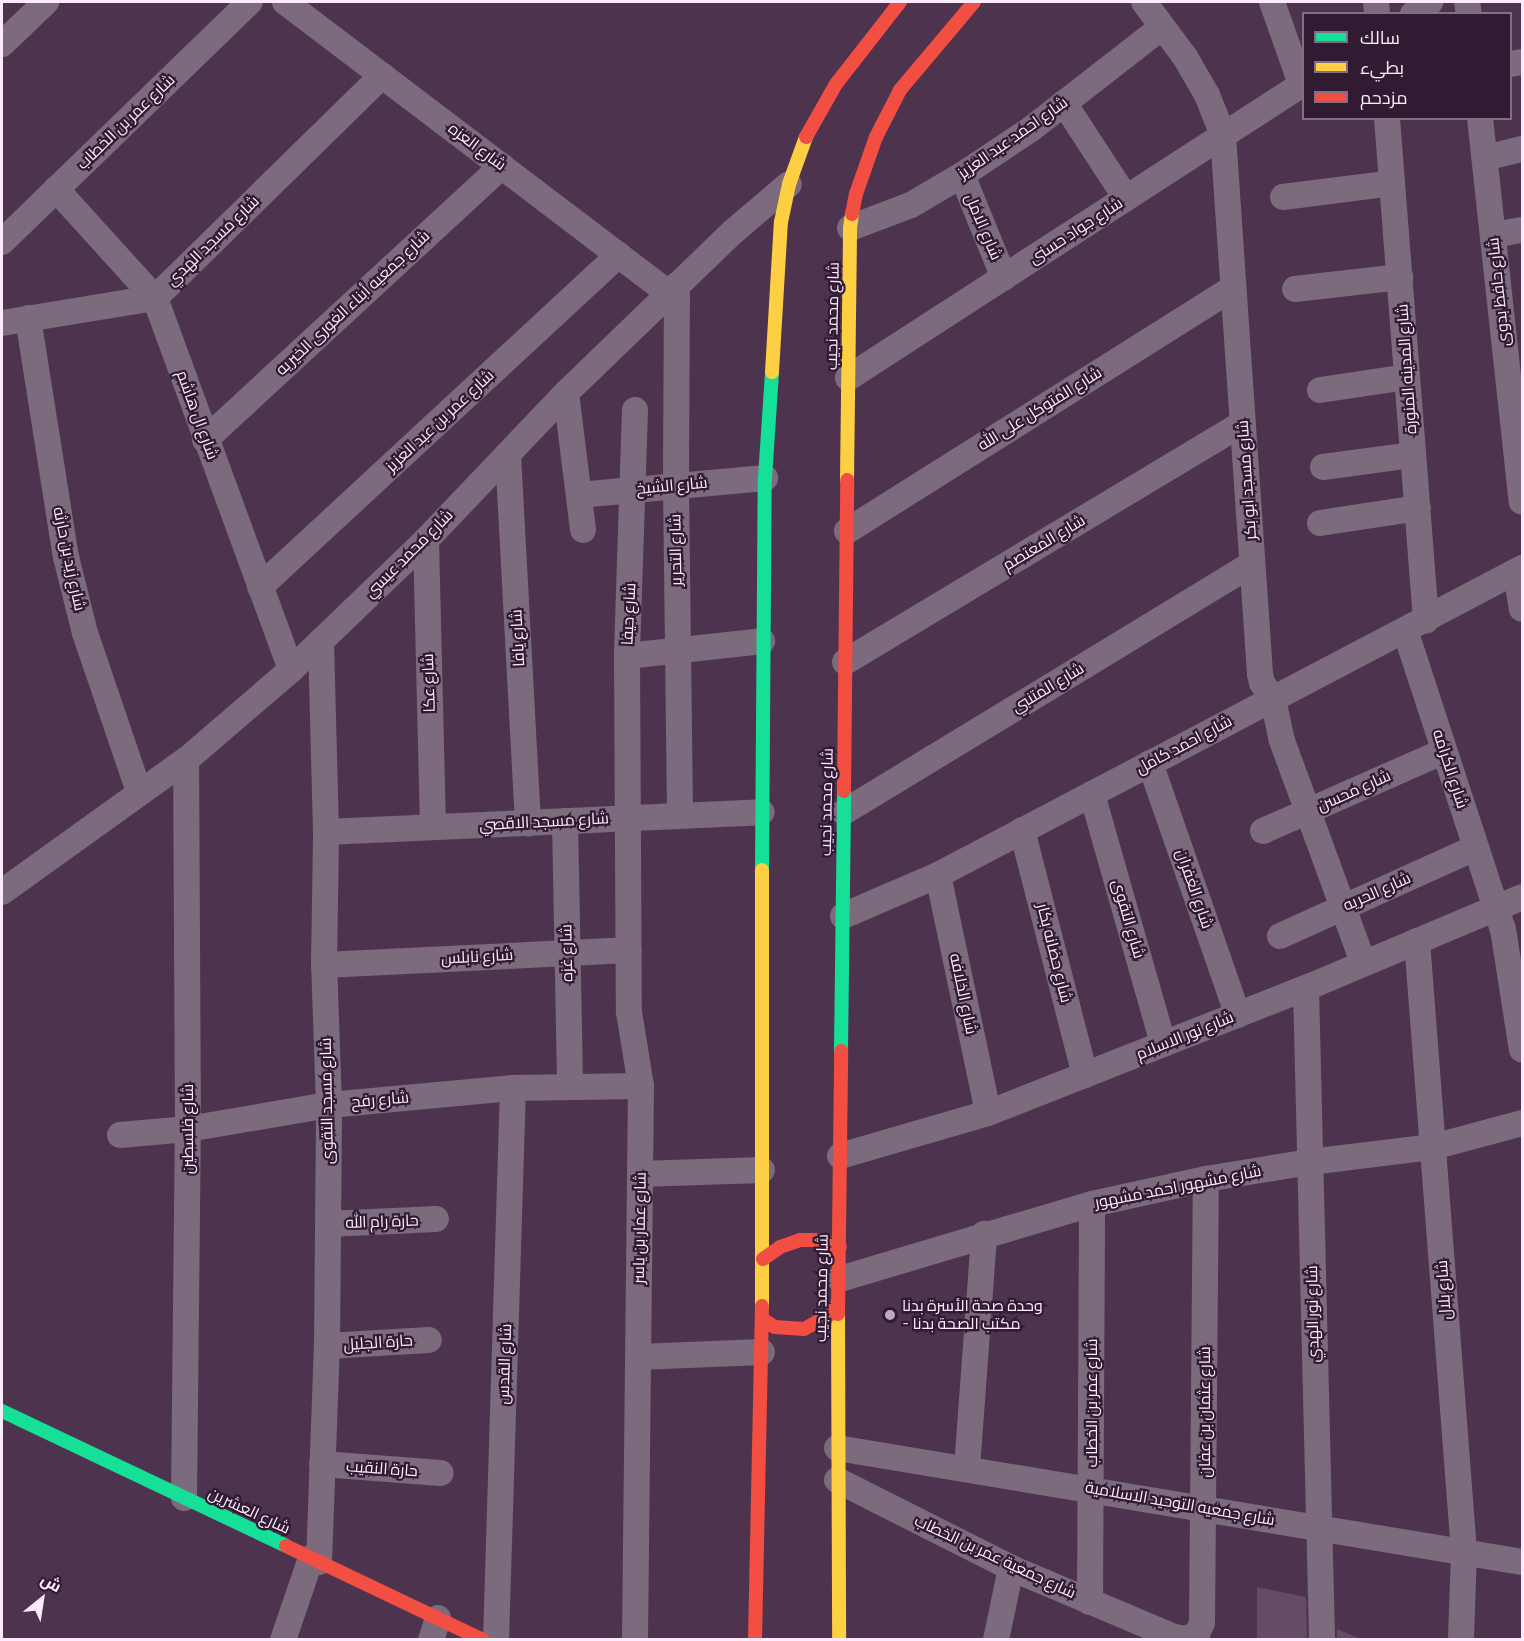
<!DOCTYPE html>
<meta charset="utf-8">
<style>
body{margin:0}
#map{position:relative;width:1524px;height:1641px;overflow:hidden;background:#4e334f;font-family:Bitter,Cairo,serif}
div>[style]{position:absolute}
.building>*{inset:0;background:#654b66}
.street>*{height:26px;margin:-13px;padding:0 13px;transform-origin:13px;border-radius:13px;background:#7c6a7d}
.fast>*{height:14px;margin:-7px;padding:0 7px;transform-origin:7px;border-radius:7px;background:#16e098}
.slow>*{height:14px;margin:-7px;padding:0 7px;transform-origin:7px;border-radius:7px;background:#ffcf43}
.jam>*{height:14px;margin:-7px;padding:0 7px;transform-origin:7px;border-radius:7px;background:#f24e42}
.dots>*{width:16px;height:16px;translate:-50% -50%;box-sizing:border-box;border:3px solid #311b32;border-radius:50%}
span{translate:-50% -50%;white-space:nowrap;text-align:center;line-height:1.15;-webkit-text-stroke:4.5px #311b32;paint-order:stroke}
.street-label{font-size:16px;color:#fdeafd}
.poi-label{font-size:16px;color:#fdeafd}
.left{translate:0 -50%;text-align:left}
.frame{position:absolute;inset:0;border:3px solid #fdeafd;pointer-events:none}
.legend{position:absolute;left:1302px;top:12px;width:210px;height:108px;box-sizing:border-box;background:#311b32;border:2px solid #836e83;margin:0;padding:8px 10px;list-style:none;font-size:18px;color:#fdeafd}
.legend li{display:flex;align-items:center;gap:12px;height:30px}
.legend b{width:30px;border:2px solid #836e83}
.north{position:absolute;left:12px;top:1569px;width:60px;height:60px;-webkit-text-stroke:4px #311b32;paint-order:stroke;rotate:30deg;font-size:16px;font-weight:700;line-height:24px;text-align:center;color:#fdeafd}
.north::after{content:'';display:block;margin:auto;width:21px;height:27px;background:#fdeafd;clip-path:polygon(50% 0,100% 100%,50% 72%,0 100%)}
</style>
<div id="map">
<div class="building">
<div style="clip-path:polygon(1257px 1587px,1306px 1597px,1307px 1640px,1257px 1640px)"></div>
<div style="clip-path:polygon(1337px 1629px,1361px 1639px,1361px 1640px,1337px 1640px)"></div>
</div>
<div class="street">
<div style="left:285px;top:2px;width:482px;rotate:37.2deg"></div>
<div style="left:1144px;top:2px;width:69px;rotate:53.3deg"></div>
<div style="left:1185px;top:57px;width:44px;rotate:59.9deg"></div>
<div style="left:1207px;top:95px;width:43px;rotate:68.2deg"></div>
<div style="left:1223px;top:135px;width:540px;rotate:86.07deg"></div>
<div style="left:1260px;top:674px;width:9px;rotate:77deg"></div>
<div style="left:1262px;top:683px;width:19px;rotate:55deg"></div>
<div style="left:1273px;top:699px;width:40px;rotate:78deg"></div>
<div style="left:1281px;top:738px;width:239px;rotate:69.9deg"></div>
<div style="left:1272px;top:2px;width:87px;rotate:70.5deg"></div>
<div style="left:1376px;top:2px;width:12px;rotate:85deg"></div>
<div style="left:1467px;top:2px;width:12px;rotate:81deg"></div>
<div style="left:1413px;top:14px;width:21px;rotate:-35deg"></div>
<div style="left:2px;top:44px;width:61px;rotate:-43.7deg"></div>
<div style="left:1510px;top:64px;width:12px;rotate:-9deg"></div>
<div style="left:1064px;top:103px;width:113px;rotate:56.9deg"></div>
<div style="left:1387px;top:118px;width:504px;rotate:85.56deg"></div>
<div style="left:1480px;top:118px;width:386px;rotate:83.8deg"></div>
<div style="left:1485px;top:158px;width:38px;rotate:-14deg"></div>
<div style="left:962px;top:175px;width:111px;rotate:67.8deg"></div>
<div style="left:56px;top:189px;width:147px;rotate:47.8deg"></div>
<div style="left:155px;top:298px;width:396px;rotate:69.9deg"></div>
<div style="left:1283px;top:197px;width:110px;rotate:-7.3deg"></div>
<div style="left:850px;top:228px;width:65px;rotate:-20.7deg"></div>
<div style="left:911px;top:205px;width:59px;rotate:-30.5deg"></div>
<div style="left:962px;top:175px;width:83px;rotate:-33.7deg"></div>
<div style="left:1031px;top:129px;width:166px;rotate:-37.9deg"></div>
<div style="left:1493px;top:235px;width:29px;rotate:-10deg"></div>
<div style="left:2px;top:242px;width:345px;rotate:-44.1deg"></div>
<div style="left:677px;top:285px;width:201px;rotate:90.3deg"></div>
<div style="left:676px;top:486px;width:329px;rotate:89.3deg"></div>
<div style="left:1295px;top:289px;width:106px;rotate:-6.5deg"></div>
<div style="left:28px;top:318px;width:242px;rotate:81deg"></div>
<div style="left:66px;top:557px;width:78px;rotate:76deg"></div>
<div style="left:85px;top:633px;width:168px;rotate:71.2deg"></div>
<div style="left:2px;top:323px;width:155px;rotate:-9.3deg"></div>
<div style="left:155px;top:298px;width:318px;rotate:-44.4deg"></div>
<div style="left:848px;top:378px;width:543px;rotate:-32.9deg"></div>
<div style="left:1320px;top:390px;width:88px;rotate:-8.5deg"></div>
<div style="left:566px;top:393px;width:138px;rotate:82.9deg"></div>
<div style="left:635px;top:410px;width:246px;rotate:91.9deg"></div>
<div style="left:627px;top:656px;width:356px;rotate:89.7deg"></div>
<div style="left:629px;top:1012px;width:75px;rotate:80.8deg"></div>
<div style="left:641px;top:1086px;width:554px;rotate:90.62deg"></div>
<div style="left:205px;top:440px;width:404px;rotate:-42.7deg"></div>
<div style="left:508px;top:454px;width:370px;rotate:86.9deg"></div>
<div style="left:1323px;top:467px;width:91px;rotate:-7.6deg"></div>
<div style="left:579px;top:495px;width:187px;rotate:-5.2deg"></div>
<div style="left:1320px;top:523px;width:99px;rotate:-8.7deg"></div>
<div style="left:847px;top:531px;width:456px;rotate:-32.2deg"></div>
<div style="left:426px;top:540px;width:287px;rotate:88.6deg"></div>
<div style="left:1522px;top:575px;width:16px;rotate:101deg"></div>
<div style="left:1519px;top:591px;width:18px;rotate:81deg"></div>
<div style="left:260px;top:587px;width:489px;rotate:-42.8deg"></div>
<div style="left:1405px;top:630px;width:315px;rotate:71.9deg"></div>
<div style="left:1503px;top:929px;width:122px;rotate:81.1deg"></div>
<div style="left:627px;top:656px;width:136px;rotate:-6.3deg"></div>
<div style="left:845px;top:662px;width:464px;rotate:-31deg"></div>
<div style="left:1150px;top:763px;width:267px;rotate:70.8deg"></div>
<div style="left:1092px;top:794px;width:260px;rotate:74.1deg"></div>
<div style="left:844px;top:812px;width:477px;rotate:-31.3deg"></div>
<div style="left:565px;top:821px;width:264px;rotate:88.9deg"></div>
<div style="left:1022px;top:830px;width:253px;rotate:75.6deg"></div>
<div style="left:1263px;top:831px;width:198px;rotate:-23.8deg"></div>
<div style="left:326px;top:832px;width:436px;rotate:-2.6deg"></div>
<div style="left:938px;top:875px;width:243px;rotate:78.1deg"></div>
<div style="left:2px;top:892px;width:226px;rotate:-35.7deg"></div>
<div style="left:186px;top:760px;width:138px;rotate:-40.6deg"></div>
<div style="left:291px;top:670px;width:187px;rotate:-43.9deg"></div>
<div style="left:426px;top:540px;width:203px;rotate:-46.4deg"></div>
<div style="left:566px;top:393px;width:233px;rotate:-44deg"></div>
<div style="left:734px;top:231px;width:72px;rotate:-40.5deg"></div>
<div style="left:843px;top:916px;width:103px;rotate:-23.3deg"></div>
<div style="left:938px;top:875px;width:660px;rotate:-27.73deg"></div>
<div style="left:1280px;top:936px;width:214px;rotate:-24.3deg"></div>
<div style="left:1417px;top:941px;width:613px;rotate:85.6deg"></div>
<div style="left:1464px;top:1552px;width:88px;rotate:92deg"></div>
<div style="left:324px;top:965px;width:305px;rotate:-2.8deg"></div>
<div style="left:1306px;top:988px;width:652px;rotate:88.59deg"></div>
<div style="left:120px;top:1135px;width:68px;rotate:-5deg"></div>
<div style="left:188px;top:1129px;width:143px;rotate:-9.7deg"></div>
<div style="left:329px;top:1105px;width:185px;rotate:-5.3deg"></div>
<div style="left:513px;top:1088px;width:128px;rotate:-0.9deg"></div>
<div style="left:840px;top:1156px;width:154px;rotate:-16.2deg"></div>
<div style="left:988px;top:1113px;width:342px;rotate:-21.5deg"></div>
<div style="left:1306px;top:988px;width:234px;rotate:-22.8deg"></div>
<div style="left:640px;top:1174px;width:122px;rotate:-1.9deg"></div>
<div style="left:328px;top:1224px;width:108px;rotate:-2.7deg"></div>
<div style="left:840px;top:1279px;width:263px;rotate:-16.6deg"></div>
<div style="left:1092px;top:1204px;width:117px;rotate:-12.4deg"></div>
<div style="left:1206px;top:1179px;width:105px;rotate:-9.3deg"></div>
<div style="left:1310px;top:1162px;width:124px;rotate:-7deg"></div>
<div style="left:1433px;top:1147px;width:92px;rotate:-15.1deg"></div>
<div style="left:327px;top:1346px;width:102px;rotate:-3.4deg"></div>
<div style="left:639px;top:1357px;width:123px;rotate:-2.3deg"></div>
<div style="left:837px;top:1448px;width:694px;rotate:9.45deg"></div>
<div style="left:322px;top:1464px;width:119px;rotate:4.3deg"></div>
<div style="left:967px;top:1468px;width:235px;rotate:-85.8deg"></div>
<div style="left:837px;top:1480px;width:195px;rotate:26.8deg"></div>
<div style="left:1011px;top:1568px;width:177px;rotate:22.9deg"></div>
<div style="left:1174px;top:1637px;width:12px;rotate:9deg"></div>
<div style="left:1186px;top:1639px;width:12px;rotate:-24deg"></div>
<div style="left:1197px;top:1634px;width:12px;rotate:-66deg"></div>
<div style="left:1202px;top:1623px;width:444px;rotate:-89.5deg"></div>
<div style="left:184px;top:1498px;width:369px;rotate:-89.4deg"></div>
<div style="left:188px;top:1129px;width:369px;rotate:-90.3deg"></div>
<div style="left:319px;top:1562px;width:216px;rotate:-87.9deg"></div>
<div style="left:327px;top:1346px;width:241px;rotate:-89.5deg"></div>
<div style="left:329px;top:1105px;width:140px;rotate:-92deg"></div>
<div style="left:324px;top:965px;width:133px;rotate:-89.1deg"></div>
<div style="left:326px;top:832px;width:191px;rotate:-91.5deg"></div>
<div style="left:1090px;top:1602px;width:398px;rotate:-89.7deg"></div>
<div style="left:283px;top:1640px;width:87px;rotate:-71.1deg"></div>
<div style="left:431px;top:1640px;width:23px;rotate:-72deg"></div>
<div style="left:496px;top:1640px;width:552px;rotate:-88.24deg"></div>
<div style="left:996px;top:1640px;width:74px;rotate:-78.2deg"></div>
</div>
<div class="fast">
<div style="left:762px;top:870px;width:392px;rotate:-89.6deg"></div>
<div style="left:765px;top:478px;width:106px;rotate:-86.2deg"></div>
<div style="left:841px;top:1051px;width:260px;rotate:-89.3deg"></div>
<div style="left:2px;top:1411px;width:314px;rotate:25.4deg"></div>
</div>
<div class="slow">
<div style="left:772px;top:372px;width:150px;rotate:-86.6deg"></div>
<div style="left:781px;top:222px;width:39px;rotate:-78deg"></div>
<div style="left:789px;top:184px;width:50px;rotate:-70.1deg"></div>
<div style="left:847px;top:480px;width:252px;rotate:-89.3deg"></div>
<div style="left:850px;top:228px;width:14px;rotate:-82deg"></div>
<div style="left:762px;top:1306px;width:436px;rotate:-90deg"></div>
<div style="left:838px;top:1314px;width:326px;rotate:89.8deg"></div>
</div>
<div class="jam">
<div style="left:806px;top:137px;width:61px;rotate:-60.5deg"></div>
<div style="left:836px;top:84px;width:104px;rotate:-52deg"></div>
<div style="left:852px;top:214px;width:20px;rotate:-79deg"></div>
<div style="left:856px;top:194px;width:60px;rotate:-70.7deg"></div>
<div style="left:876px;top:137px;width:53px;rotate:-62.9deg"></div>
<div style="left:900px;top:90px;width:115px;rotate:-49.9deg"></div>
<div style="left:844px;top:791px;width:311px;rotate:-89.4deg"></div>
<div style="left:763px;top:1259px;width:21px;rotate:-35deg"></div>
<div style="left:780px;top:1247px;width:21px;rotate:-19deg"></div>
<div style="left:800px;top:1240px;width:20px"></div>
<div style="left:820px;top:1240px;width:21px;rotate:19deg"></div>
<div style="left:838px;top:1314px;width:263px;rotate:-89.3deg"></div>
<div style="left:762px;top:1319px;width:15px;rotate:32deg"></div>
<div style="left:775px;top:1327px;width:29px;rotate:4deg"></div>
<div style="left:804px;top:1329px;width:29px;rotate:-29deg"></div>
<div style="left:829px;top:1315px;width:15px;rotate:-53deg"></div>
<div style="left:286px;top:1546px;width:218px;rotate:25.5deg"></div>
<div style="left:755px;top:1640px;width:334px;rotate:-88.8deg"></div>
</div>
<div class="dots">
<div style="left:890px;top:1315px;background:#c0aac0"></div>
</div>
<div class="street-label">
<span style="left:126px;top:122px;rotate:-44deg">شارع عمر بن الخطاب</span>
<span style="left:1013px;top:138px;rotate:-35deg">شارع احمد عبد العزيز</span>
<span style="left:477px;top:147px;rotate:37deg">شارع العزه</span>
<span style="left:983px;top:227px;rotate:67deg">شارع الامل</span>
<span style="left:1076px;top:231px;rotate:-33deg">شارع جواد حسنى</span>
<span style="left:213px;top:241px;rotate:-44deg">شارع مسجد الهدي</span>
<span style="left:1499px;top:292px;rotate:-96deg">شارع حافظ بدوى</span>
<span style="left:353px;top:303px;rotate:-43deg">شارع جمعيه أبناء الغورى الخيريه</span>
<span style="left:833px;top:316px;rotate:-89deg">شارع محمد نجيب</span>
<span style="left:1407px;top:369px;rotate:-94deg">شارع المدينه المنورة</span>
<span style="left:1040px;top:409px;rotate:-32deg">شارع المتوكل على الله</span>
<span style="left:197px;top:415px;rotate:70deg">شارع ال هاشم</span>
<span style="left:440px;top:421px;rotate:-43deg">شارع عمر بن عبد العزيز</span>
<span style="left:1247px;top:480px;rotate:-94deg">شارع مسجد ابو بكر</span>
<span style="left:672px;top:486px;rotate:-5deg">شارع الشيخ</span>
<span style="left:1044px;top:543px;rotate:-31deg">شارع المعتصم</span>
<span style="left:676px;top:550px;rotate:-91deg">شارع التحرير</span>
<span style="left:409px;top:554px;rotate:-45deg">شارع محمد عيسي</span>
<span style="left:69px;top:559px;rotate:78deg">شارع زيد بن حارثه</span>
<span style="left:629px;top:614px;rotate:-87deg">شارع حيفا</span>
<span style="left:518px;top:638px;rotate:-93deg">شارع يافا</span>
<span style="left:429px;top:683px;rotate:-92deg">شارع عكا</span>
<span style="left:1048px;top:688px;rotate:-31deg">شارع المتنبي</span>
<span style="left:1184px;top:745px;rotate:-28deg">شارع احمد كامل</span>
<span style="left:1450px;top:769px;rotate:72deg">شارع الكرامه</span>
<span style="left:1354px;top:791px;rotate:-24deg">شارع محسن</span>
<span style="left:827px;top:802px;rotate:-89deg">شارع محمد نجيب</span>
<span style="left:544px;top:822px;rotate:-3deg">شارع مسجد الاقصي</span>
<span style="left:1194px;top:889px;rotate:71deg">شارع الغفران</span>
<span style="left:1377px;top:892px;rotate:-24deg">شارع الحريه</span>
<span style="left:1128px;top:919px;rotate:74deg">شارع التقوى</span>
<span style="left:567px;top:953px;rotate:-91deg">شارع غزه</span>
<span style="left:1054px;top:953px;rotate:76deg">شارع حضانه بكار</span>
<span style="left:477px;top:957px;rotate:-3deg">شارع نابلس</span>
<span style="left:963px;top:994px;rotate:78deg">شارع الخلافه</span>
<span style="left:1185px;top:1036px;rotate:-22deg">شارع نور الاسلام</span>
<span style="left:380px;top:1100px;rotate:-5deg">شارع رفح</span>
<span style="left:327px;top:1101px;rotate:-91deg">شارع مسجد التقوى</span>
<span style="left:188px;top:1129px;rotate:-90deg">شارع فلسطين</span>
<span style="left:1178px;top:1187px;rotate:-11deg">شارع مشهور احمد مشهور</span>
<span style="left:382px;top:1222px;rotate:-2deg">حارة رام الله</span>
<span style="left:640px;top:1228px;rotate:-89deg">شارع عمار بن ياسر</span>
<span style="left:822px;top:1288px;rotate:-89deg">شارع محمد نجيب</span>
<span style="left:1444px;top:1290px;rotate:-94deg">شارع بلال</span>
<span style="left:1313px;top:1314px;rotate:-91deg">شارع نور الهدي</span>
<span style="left:378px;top:1343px;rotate:-4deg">حارة الجليل</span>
<span style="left:505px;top:1364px;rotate:-88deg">شارع القدس</span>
<span style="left:1092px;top:1403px;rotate:-90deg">شارع عمر بن الخطاب</span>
<span style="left:1205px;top:1412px;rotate:-90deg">شارع عثمان بن عفان</span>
<span style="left:382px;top:1469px;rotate:4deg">حارة النقيب</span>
<span style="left:1180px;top:1504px;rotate:10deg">شارع جمعيه التوحيد الاسلامية</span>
<span style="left:249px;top:1511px;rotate:25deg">شارع العشرين</span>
<span style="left:995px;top:1557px;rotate:25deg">شارع جمعية عمر بن الخطاب</span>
</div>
<div class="poi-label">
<span class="left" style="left:902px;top:1315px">وحدة صحة الأسرة بدنا<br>- مكتب الصحة بدنا</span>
</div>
<div class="frame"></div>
<ul class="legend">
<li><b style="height:8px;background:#16e098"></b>سالك</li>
<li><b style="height:8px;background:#ffcf43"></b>بطيء</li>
<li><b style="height:8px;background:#f24e42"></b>مزدحم</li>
</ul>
<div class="north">ش</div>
</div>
